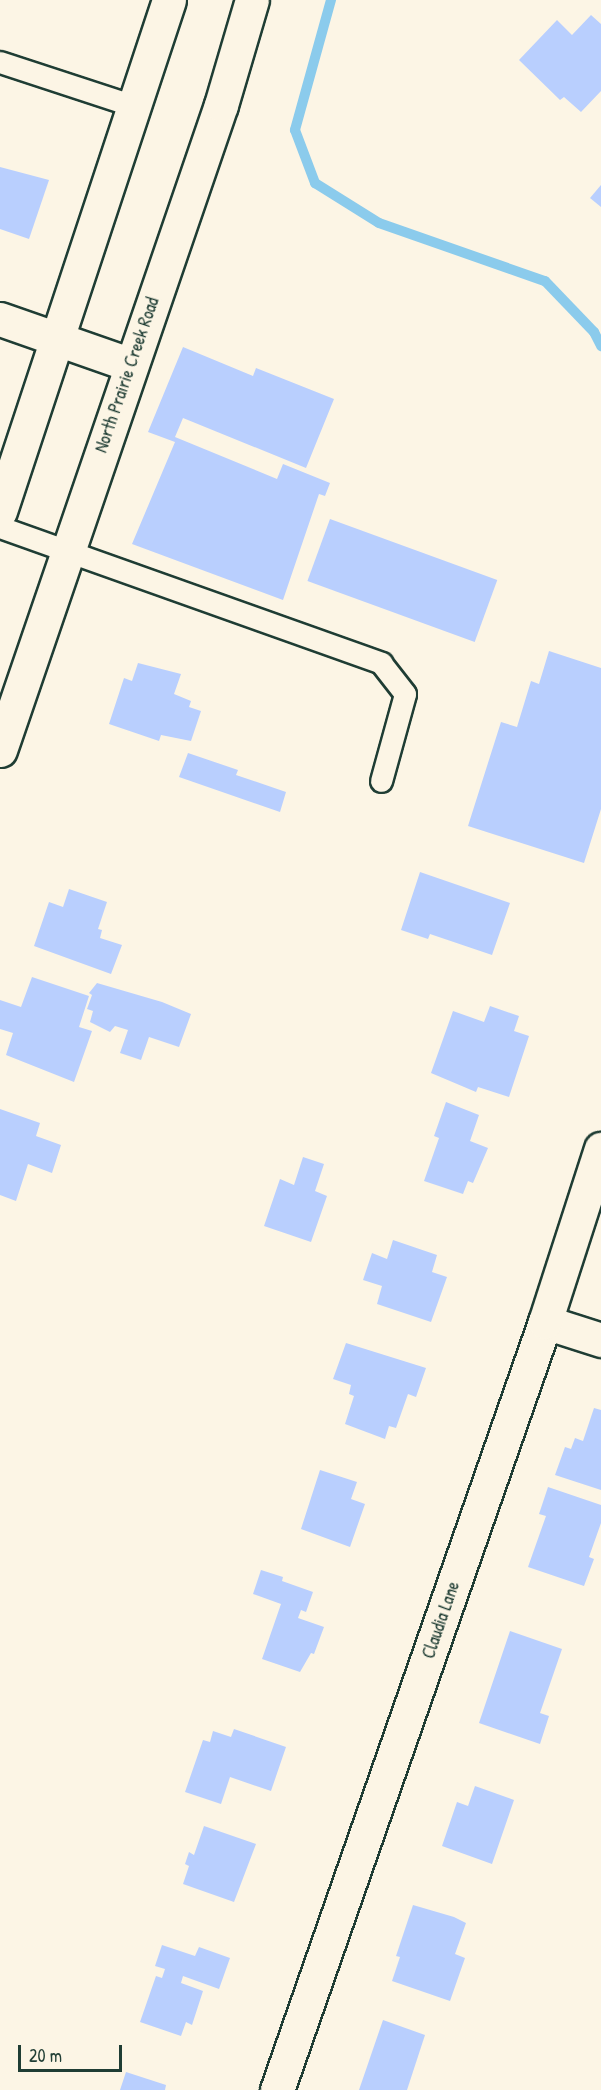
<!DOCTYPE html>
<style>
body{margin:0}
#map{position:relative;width:601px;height:2090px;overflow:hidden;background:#fcf5e5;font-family:"Patrick Hand",sans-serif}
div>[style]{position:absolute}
.stream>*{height:10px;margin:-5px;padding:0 5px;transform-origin:5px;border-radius:5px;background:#8bcbec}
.building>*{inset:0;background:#b9cffe;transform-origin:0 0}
.roads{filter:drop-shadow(2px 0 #1f3d34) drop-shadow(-2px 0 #1f3d34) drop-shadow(0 2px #1f3d34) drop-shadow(0 -2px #1f3d34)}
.lane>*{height:21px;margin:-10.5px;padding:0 10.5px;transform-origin:10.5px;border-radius:10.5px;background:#fcf5e5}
.street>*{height:33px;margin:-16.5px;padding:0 16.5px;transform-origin:16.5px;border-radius:16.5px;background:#fcf5e5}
.secondary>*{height:33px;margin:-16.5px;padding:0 16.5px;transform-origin:16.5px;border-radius:16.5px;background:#fcf5e5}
span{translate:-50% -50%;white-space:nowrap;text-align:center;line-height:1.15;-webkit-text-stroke:4.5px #fcf5e5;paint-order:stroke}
.street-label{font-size:18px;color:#1f3d34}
.scale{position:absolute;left:18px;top:2045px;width:104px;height:27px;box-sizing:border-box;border:3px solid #1f3d34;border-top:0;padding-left:8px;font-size:18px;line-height:21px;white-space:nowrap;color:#1f3d34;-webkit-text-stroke:4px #fcf5e5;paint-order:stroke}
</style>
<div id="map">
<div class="stream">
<div style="left:331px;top:0;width:135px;rotate:105.5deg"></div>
<div style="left:295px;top:130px;width:57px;rotate:69.3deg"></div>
<div style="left:315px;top:183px;width:75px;rotate:32deg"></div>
<div style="left:379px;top:223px;width:176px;rotate:19.3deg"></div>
<div style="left:545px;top:281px;width:71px;rotate:46.1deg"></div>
<div style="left:594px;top:332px;width:16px;rotate:63deg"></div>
</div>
<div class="building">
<div style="clip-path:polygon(591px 15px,601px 24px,601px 91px,581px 112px,564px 97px,560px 100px,519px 60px,557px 20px,572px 35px)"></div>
<div style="clip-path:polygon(0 167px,49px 180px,29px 239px,0 229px)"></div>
<div style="clip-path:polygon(601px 185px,601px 207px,590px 198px)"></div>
<div style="clip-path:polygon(183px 347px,253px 376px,256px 368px,334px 399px,306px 468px,183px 418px,175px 437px,277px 479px,283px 464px,330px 483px,325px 496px,319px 494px,283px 600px,132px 544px,175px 442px,148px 432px)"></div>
<div style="left:330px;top:519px;width:178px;height:66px;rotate:20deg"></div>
<div style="clip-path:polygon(549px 651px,601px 668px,601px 809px,584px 863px,468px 826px,501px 722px,517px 727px,531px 681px,539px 684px)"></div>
<div style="clip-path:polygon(138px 663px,181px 674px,174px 694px,191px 701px,189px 707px,201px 711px,191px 741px,161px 735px,159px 741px,109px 724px,124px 678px,132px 681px)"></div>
<div style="clip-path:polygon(188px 753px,238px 770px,236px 775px,286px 792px,280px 812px,179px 777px)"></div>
<div style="clip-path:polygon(420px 872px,510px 903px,492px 955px,430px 934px,428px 939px,401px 930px)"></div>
<div style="clip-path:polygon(69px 889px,107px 902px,98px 929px,102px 930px,100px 938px,122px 945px,111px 974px,34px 946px,49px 902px,63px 907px)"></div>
<div style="clip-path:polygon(32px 977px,89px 996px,79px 1027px,92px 1031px,74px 1082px,6px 1055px,13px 1033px,0 1029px,0 1000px,21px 1007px)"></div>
<div style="clip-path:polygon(97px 983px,162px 1002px,191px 1014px,179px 1047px,149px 1037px,141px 1060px,120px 1053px,128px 1030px,115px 1026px,110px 1032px,90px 1022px,93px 1011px,87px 1009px,92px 995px,89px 993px)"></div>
<div style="clip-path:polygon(490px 1006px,519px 1016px,514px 1031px,529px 1036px,509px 1097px,478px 1087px,476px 1092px,431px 1073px,453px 1011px,484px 1022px)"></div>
<div style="clip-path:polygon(446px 1102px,479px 1115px,470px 1141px,488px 1148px,473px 1183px,468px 1181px,463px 1194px,424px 1181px,439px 1138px,434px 1136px)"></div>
<div style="clip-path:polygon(0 1109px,40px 1123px,36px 1136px,61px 1145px,52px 1173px,28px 1164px,16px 1201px,0 1195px)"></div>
<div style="clip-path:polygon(303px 1157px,324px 1164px,315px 1191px,327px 1196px,311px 1242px,264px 1226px,280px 1179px,294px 1185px)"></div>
<div style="clip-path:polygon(393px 1240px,437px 1255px,432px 1272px,447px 1277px,431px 1322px,377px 1304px,382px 1286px,363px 1280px,372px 1253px,387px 1259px)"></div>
<div style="clip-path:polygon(346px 1343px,426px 1368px,416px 1397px,408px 1394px,396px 1428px,389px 1426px,385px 1439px,345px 1424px,354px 1396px,349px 1394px,351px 1385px,333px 1379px)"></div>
<div style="clip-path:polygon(594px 1408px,601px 1410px,601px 1490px,555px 1475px,565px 1447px,571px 1449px,575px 1438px,583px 1441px)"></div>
<div style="clip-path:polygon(320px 1470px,357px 1482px,351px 1499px,365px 1504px,350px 1547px,301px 1529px)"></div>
<div style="clip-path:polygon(548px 1487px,601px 1505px,601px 1523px,589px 1557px,594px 1559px,584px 1586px,528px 1567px,546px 1516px,539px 1514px)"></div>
<div style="clip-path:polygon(261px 1570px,283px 1577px,282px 1581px,313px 1592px,306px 1612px,301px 1610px,298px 1618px,324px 1627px,314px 1654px,311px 1653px,300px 1672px,262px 1659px,281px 1604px,253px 1594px)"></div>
<div style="clip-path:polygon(510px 1631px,562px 1649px,540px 1713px,549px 1716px,540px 1744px,479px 1723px)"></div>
<div style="clip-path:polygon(234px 1729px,286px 1747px,271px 1791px,230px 1777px,221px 1804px,185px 1792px,203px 1740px,210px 1742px,213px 1731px,231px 1737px)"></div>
<div style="clip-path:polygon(475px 1786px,514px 1800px,492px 1864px,442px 1846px,457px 1802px,468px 1806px)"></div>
<div style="clip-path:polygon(204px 1826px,256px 1844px,234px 1902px,183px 1884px,189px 1866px,185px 1864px,189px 1852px,194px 1855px)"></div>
<div style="clip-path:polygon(413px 1905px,454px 1917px,466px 1923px,455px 1954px,465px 1958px,450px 2001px,392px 1981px,400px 1957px,396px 1956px)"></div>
<div style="clip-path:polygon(162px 1945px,195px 1956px,199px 1947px,230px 1958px,219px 1989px,183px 1976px,181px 1983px,203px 1991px,192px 2025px,186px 2022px,181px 2036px,140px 2022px,156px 1976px,162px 1978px,165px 1969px,155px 1966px)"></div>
<div style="clip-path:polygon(383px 2020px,425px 2035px,407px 2090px,359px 2090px)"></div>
<div style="clip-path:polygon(126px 2072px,166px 2085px,165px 2090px,120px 2090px)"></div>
</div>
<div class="roads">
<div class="lane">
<div style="left:0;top:62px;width:141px;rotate:18.2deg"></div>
<div style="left:0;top:527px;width:405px;rotate:19.6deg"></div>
<div style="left:381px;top:663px;width:39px;rotate:52deg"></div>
<div style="left:405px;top:694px;width:90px;rotate:105.4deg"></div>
</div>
<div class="street">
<div style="left:0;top:319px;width:139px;rotate:19.3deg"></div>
<div style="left:545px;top:1322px;width:59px;rotate:17.8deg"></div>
<div style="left:277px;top:2090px;width:813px;rotate:-70.76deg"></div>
<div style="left:545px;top:1322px;width:182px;rotate:-72.1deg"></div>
</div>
<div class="secondary">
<div style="left:0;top:511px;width:538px;rotate:-71.7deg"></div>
<div style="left:0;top:750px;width:682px;rotate:-71.09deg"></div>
<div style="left:221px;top:105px;width:109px;rotate:-73.6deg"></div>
</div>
</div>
<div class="street-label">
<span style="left:127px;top:375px;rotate:-71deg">North Prairie Creek Road</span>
<span style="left:441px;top:1620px;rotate:-71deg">Claudia Lane</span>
</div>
<div class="scale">20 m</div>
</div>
